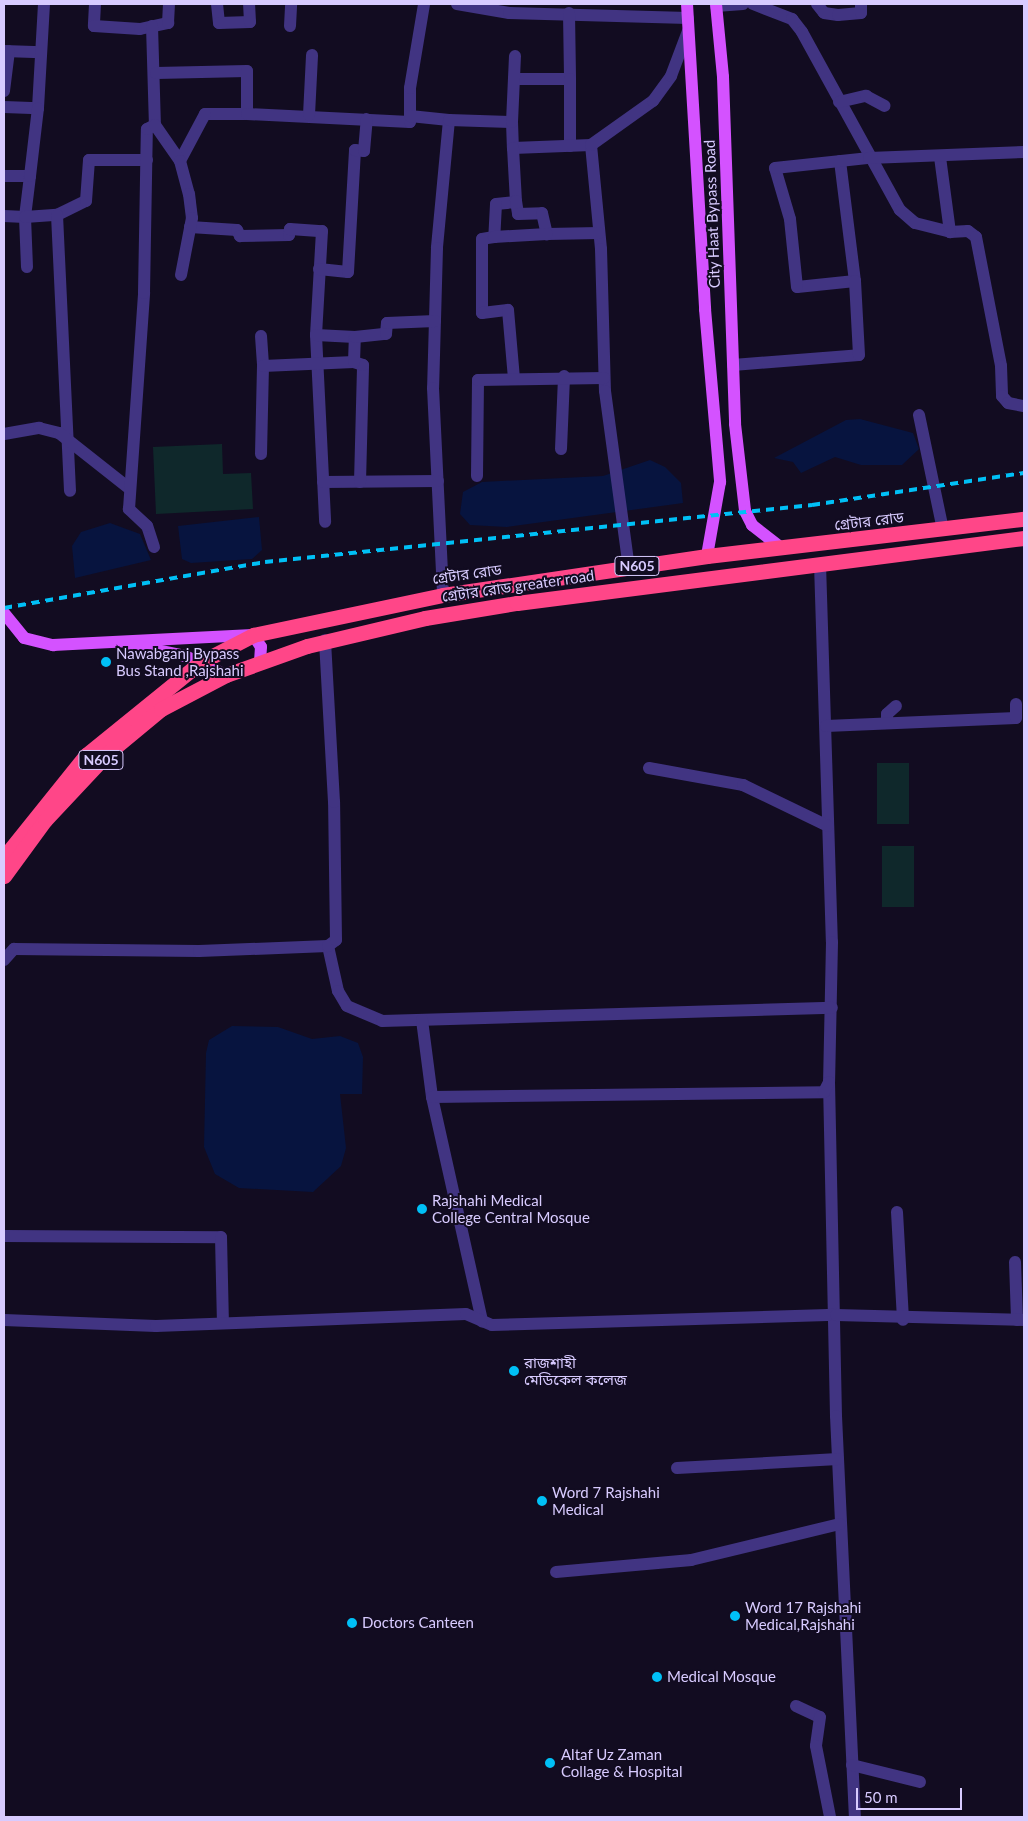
<!DOCTYPE html>
<meta charset="utf-8">
<style>
body{margin:0}
#map{position:relative;width:1028px;height:1821px;overflow:hidden;background:#120c21;font-family:Lato,"Noto Sans Bengali",sans-serif}
div>[style]{position:absolute}
.green>*{inset:0;background:#0f282b;transform-origin:0 0}
.water>*{inset:0;background:#07143f}
.minor>*{height:12px;margin:-6px;padding:0 6px;transform-origin:6px;border-radius:6px;background:#413482}
.major>*{height:12px;margin:-6px;padding:0 6px;transform-origin:6px;border-radius:6px;background:#d452ff}
.highway>*{height:15px;margin:-7.5px;padding:0 7.5px;transform-origin:7.5px;border-radius:7.5px;background:#ff4688}
.rail>*{height:4px;margin-top:-2px;transform-origin:0;background:repeating-linear-gradient(90deg,#00c0f6 0 8px,transparent 0 14px)}
.dots>*{width:14px;height:14px;translate:-50% -50%;box-sizing:border-box;border:2px solid #120c21;border-radius:50%}
span{translate:-50% -50%;white-space:nowrap;text-align:center;line-height:1.15;-webkit-text-stroke:4px #120c21;paint-order:stroke}
.shield-label span{padding:1px 4px;background:#120c21;border:1px solid;border-radius:4px;-webkit-text-stroke-width:0}
.shield-label{font-size:14px;color:#d8cbff;font-weight:700}
.street-label{font-size:15px;color:#d8cbff}
.poi-label{font-size:15px;color:#d8cbff}
.left{translate:0 -50%;text-align:left}
.frame{position:absolute;inset:0;border:5px solid #d8cbff;pointer-events:none}
.scale{position:absolute;left:856px;top:1788px;width:106px;height:22px;box-sizing:border-box;border:2px solid #d8cbff;border-top:0;padding-left:6px;font-size:15px;line-height:18px;white-space:nowrap;color:#d8cbff;-webkit-text-stroke:4px #120c21;paint-order:stroke}
</style>
<div id="map">
<div class="green">
<div style="clip-path:polygon(222px 444px,223px 474px,251px 473px,253px 509px,156px 514px,153px 447px)"></div>
<div style="left:877px;top:763px;width:32px;height:61px"></div>
<div style="left:882px;top:846px;width:32px;height:61px"></div>
</div>
<div class="water">
<div style="clip-path:polygon(860px 419px,913px 433px,919px 449px,902px 465px,861px 465px,835px 457px,801px 473px,793px 462px,774px 458px,846px 420px)"></div>
<div style="clip-path:polygon(650px 460px,665px 467px,681px 483px,683px 503px,507px 527px,470px 525px,460px 514px,463px 492px,482px 482px,603px 476px)"></div>
<div style="clip-path:polygon(259px 517px,262px 550px,252px 559px,191px 563px,182px 559px,178px 526px)"></div>
<div style="clip-path:polygon(110px 523px,140px 534px,151px 560px,75px 578px,72px 546px,81px 532px)"></div>
<div style="clip-path:polygon(232px 1026px,278px 1027px,312px 1039px,340px 1036px,358px 1043px,363px 1057px,362px 1094px,340px 1094px,346px 1148px,341px 1166px,313px 1192px,239px 1188px,215px 1174px,204px 1147px,206px 1053px,209px 1040px)"></div>
</div>
<div class="minor">
<div style="left:95px;top:4px;width:22px;rotate:93deg"></div>
<div style="left:94px;top:26px;width:46px;rotate:3.7deg"></div>
<div style="left:140px;top:29px;width:29px;rotate:-12deg"></div>
<div style="left:168px;top:23px;width:19px;rotate:-87deg"></div>
<div style="left:217px;top:4px;width:19px;rotate:84deg"></div>
<div style="left:219px;top:23px;width:31px;rotate:-2deg"></div>
<div style="left:250px;top:22px;width:18px;rotate:-93deg"></div>
<div style="left:457px;top:4px;width:53px;rotate:9.8deg"></div>
<div style="left:509px;top:13px;width:179px;rotate:1.6deg"></div>
<div style="left:753px;top:4px;width:42px;rotate:21deg"></div>
<div style="left:792px;top:19px;width:16px;rotate:52deg"></div>
<div style="left:802px;top:32px;width:203px;rotate:61.2deg"></div>
<div style="left:900px;top:210px;width:20px;rotate:41deg"></div>
<div style="left:915px;top:223px;width:36px;rotate:14deg"></div>
<div style="left:950px;top:232px;width:18px;rotate:-3deg"></div>
<div style="left:968px;top:231px;width:10px;rotate:37deg"></div>
<div style="left:976px;top:237px;width:131px;rotate:79deg"></div>
<div style="left:1001px;top:366px;width:30px;rotate:88deg"></div>
<div style="left:1002px;top:396px;width:9px;rotate:49deg"></div>
<div style="left:1008px;top:403px;width:16px;rotate:11deg"></div>
<div style="left:817px;top:4px;width:11px;rotate:52deg"></div>
<div style="left:824px;top:13px;width:14px;rotate:8deg"></div>
<div style="left:838px;top:15px;width:23px;rotate:-5deg"></div>
<div style="left:861px;top:13px;width:9px;rotate:-90deg"></div>
<div style="left:716px;top:6px;width:27px;rotate:-4deg"></div>
<div style="left:569px;top:13px;width:66px;rotate:89.1deg"></div>
<div style="left:152px;top:26px;width:99px;rotate:88.3deg"></div>
<div style="left:290px;top:26px;width:22px;rotate:-87deg"></div>
<div style="left:4px;top:51px;width:37px;rotate:2deg"></div>
<div style="left:156px;top:73px;width:91px;rotate:-1.3deg"></div>
<div style="left:247px;top:71px;width:43px;rotate:90deg"></div>
<div style="left:247px;top:114px;width:42px;rotate:180deg"></div>
<div style="left:205px;top:114px;width:53px;rotate:118deg"></div>
<div style="left:514px;top:79px;width:56px"></div>
<div style="left:570px;top:79px;width:67px;rotate:90deg"></div>
<div style="left:4px;top:91px;width:40px;rotate:-82.9deg"></div>
<div style="left:839px;top:102px;width:28px;rotate:-13deg"></div>
<div style="left:866px;top:96px;width:21px;rotate:28deg"></div>
<div style="left:4px;top:107px;width:34px;rotate:2deg"></div>
<div style="left:38px;top:108px;width:104px;rotate:-86.7deg"></div>
<div style="left:247px;top:114px;width:163px;rotate:2.8deg"></div>
<div style="left:410px;top:122px;width:34px;rotate:-90deg"></div>
<div style="left:410px;top:88px;width:85px;rotate:-80.5deg"></div>
<div style="left:309px;top:115px;width:60px;rotate:-87.1deg"></div>
<div style="left:410px;top:116px;width:39px;rotate:6deg"></div>
<div style="left:449px;top:120px;width:129px;rotate:95.4deg"></div>
<div style="left:437px;top:248px;width:140px;rotate:91.6deg"></div>
<div style="left:433px;top:388px;width:207px;rotate:87.2deg"></div>
<div style="left:449px;top:120px;width:63px;rotate:1.8deg"></div>
<div style="left:512px;top:122px;width:26px;rotate:88deg"></div>
<div style="left:513px;top:148px;width:78px;rotate:-2.2deg"></div>
<div style="left:591px;top:145px;width:104px;rotate:84.5deg"></div>
<div style="left:601px;top:249px;width:142px;rotate:88.4deg"></div>
<div style="left:605px;top:391px;width:179px;rotate:82.3deg"></div>
<div style="left:512px;top:122px;width:66px;rotate:-87.4deg"></div>
<div style="left:591px;top:145px;width:76px;rotate:-35.4deg"></div>
<div style="left:653px;top:101px;width:31px;rotate:-54deg"></div>
<div style="left:671px;top:76px;width:48px;rotate:-69.3deg"></div>
<div style="left:513px;top:148px;width:54px;rotate:86.8deg"></div>
<div style="left:516px;top:202px;width:20px;rotate:174deg"></div>
<div style="left:496px;top:204px;width:33px;rotate:93deg"></div>
<div style="left:494px;top:237px;width:12px;rotate:171deg"></div>
<div style="left:482px;top:239px;width:74px;rotate:90deg"></div>
<div style="left:482px;top:313px;width:26px;rotate:-7deg"></div>
<div style="left:508px;top:310px;width:68px;rotate:85deg"></div>
<div style="left:940px;top:157px;width:76px;rotate:82.4deg"></div>
<div style="left:840px;top:161px;width:121px;rotate:82.9deg"></div>
<div style="left:855px;top:281px;width:58px;rotate:174.1deg"></div>
<div style="left:797px;top:287px;width:68px;rotate:-95.9deg"></div>
<div style="left:790px;top:219px;width:53px;rotate:-106.4deg"></div>
<div style="left:775px;top:168px;width:95px;rotate:-6.1deg"></div>
<div style="left:869px;top:158px;width:155px;rotate:-2.2deg"></div>
<div style="left:4px;top:176px;width:26px"></div>
<div style="left:30px;top:176px;width:41px;rotate:97deg"></div>
<div style="left:25px;top:217px;width:21px;rotate:-177deg"></div>
<div style="left:30px;top:176px;width:68px;rotate:-83.3deg"></div>
<div style="left:516px;top:201px;width:13px;rotate:81deg"></div>
<div style="left:518px;top:214px;width:24px;rotate:-2deg"></div>
<div style="left:542px;top:213px;width:22px;rotate:77deg"></div>
<div style="left:547px;top:234px;width:52px;rotate:-1.1deg"></div>
<div style="left:57px;top:215px;width:32px;rotate:-26deg"></div>
<div style="left:86px;top:201px;width:41px;rotate:-85.8deg"></div>
<div style="left:89px;top:160px;width:58px"></div>
<div style="left:190px;top:227px;width:47px;rotate:3.7deg"></div>
<div style="left:237px;top:230px;width:7px;rotate:63deg"></div>
<div style="left:240px;top:236px;width:49px;rotate:-1.2deg"></div>
<div style="left:289px;top:235px;width:6px;rotate:-81deg"></div>
<div style="left:290px;top:229px;width:32px;rotate:4deg"></div>
<div style="left:322px;top:231px;width:104px;rotate:93.3deg"></div>
<div style="left:316px;top:335px;width:187px;rotate:87.2deg"></div>
<div style="left:494px;top:237px;width:53px;rotate:-3.2deg"></div>
<div style="left:27px;top:267px;width:50px;rotate:-92.3deg"></div>
<div style="left:25px;top:217px;width:32px;rotate:-4deg"></div>
<div style="left:57px;top:215px;width:276px;rotate:87.3deg"></div>
<div style="left:319px;top:269px;width:29px;rotate:6deg"></div>
<div style="left:348px;top:272px;width:122px;rotate:-86.7deg"></div>
<div style="left:355px;top:150px;width:9px;rotate:6deg"></div>
<div style="left:364px;top:151px;width:32px;rotate:-85deg"></div>
<div style="left:316px;top:335px;width:39px;rotate:3deg"></div>
<div style="left:261px;top:336px;width:30px;rotate:86deg"></div>
<div style="left:733px;top:365px;width:126px;rotate:-4.5deg"></div>
<div style="left:859px;top:355px;width:74px;rotate:-93.1deg"></div>
<div style="left:919px;top:415px;width:117px;rotate:78.2deg"></div>
<div style="left:4px;top:434px;width:36px;rotate:-10deg"></div>
<div style="left:39px;top:428px;width:21px;rotate:14deg"></div>
<div style="left:59px;top:433px;width:90px;rotate:38.3deg"></div>
<div style="left:561px;top:449px;width:73px;rotate:-87.6deg"></div>
<div style="left:261px;top:454px;width:88px;rotate:-88.7deg"></div>
<div style="left:263px;top:366px;width:91px;rotate:-2.5deg"></div>
<div style="left:477px;top:476px;width:96px;rotate:-89.4deg"></div>
<div style="left:478px;top:380px;width:126px;rotate:-0.9deg"></div>
<div style="left:323px;top:482px;width:115px;rotate:-0.5deg"></div>
<div style="left:360px;top:482px;width:117px;rotate:-88.5deg"></div>
<div style="left:363px;top:365px;width:9px;rotate:-162deg"></div>
<div style="left:354px;top:362px;width:25px;rotate:-88deg"></div>
<div style="left:355px;top:337px;width:31px;rotate:-6deg"></div>
<div style="left:386px;top:334px;width:11px;rotate:-85deg"></div>
<div style="left:387px;top:323px;width:48px;rotate:-2.4deg"></div>
<div style="left:154px;top:547px;width:22px;rotate:-108deg"></div>
<div style="left:147px;top:526px;width:25px;rotate:-137deg"></div>
<div style="left:129px;top:509px;width:217px;rotate:-86deg"></div>
<div style="left:144px;top:293px;width:164px;rotate:-89deg"></div>
<div style="left:147px;top:129px;width:9px;rotate:-27deg"></div>
<div style="left:155px;top:125px;width:44px;rotate:55.2deg"></div>
<div style="left:180px;top:161px;width:34px;rotate:75deg"></div>
<div style="left:189px;top:194px;width:24px;rotate:83deg"></div>
<div style="left:192px;top:218px;width:58px;rotate:100.9deg"></div>
<div style="left:820px;top:564px;width:378px;rotate:88.2deg"></div>
<div style="left:832px;top:942px;width:140px;rotate:91.2deg"></div>
<div style="left:829px;top:1082px;width:334px;rotate:88.8deg"></div>
<div style="left:836px;top:1416px;width:401px;rotate:87.3deg"></div>
<div style="left:887px;top:723px;width:9px;rotate:-90deg"></div>
<div style="left:887px;top:714px;width:12px;rotate:-42deg"></div>
<div style="left:826px;top:726px;width:190px;rotate:-2.4deg"></div>
<div style="left:1016px;top:718px;width:14px;rotate:-90deg"></div>
<div style="left:649px;top:768px;width:96px;rotate:10.3deg"></div>
<div style="left:743px;top:785px;width:94px;rotate:25.8deg"></div>
<div style="left:328px;top:946px;width:46px;rotate:77.5deg"></div>
<div style="left:338px;top:991px;width:17px;rotate:59deg"></div>
<div style="left:347px;top:1006px;width:38px;rotate:23deg"></div>
<div style="left:382px;top:1021px;width:450px;rotate:-1.7deg"></div>
<div style="left:4px;top:960px;width:15px;rotate:-48deg"></div>
<div style="left:14px;top:949px;width:185px;rotate:0.6deg"></div>
<div style="left:199px;top:951px;width:129px;rotate:-2.2deg"></div>
<div style="left:328px;top:946px;width:10px;rotate:-37deg"></div>
<div style="left:336px;top:940px;width:138px;rotate:-90.8deg"></div>
<div style="left:334px;top:802px;width:162px;rotate:-93.2deg"></div>
<div style="left:422px;top:1020px;width:78px;rotate:82.6deg"></div>
<div style="left:432px;top:1097px;width:230px;rotate:77.4deg"></div>
<div style="left:432px;top:1097px;width:392px;rotate:-0.7deg"></div>
<div style="left:824px;top:1092px;width:11px;rotate:-63deg"></div>
<div style="left:897px;top:1212px;width:108px;rotate:86.8deg"></div>
<div style="left:4px;top:1236px;width:217px;rotate:0.3deg"></div>
<div style="left:221px;top:1237px;width:86px;rotate:88.7deg"></div>
<div style="left:1015px;top:1262px;width:58px;rotate:88deg"></div>
<div style="left:4px;top:1320px;width:152px;rotate:2.3deg"></div>
<div style="left:156px;top:1326px;width:310px;rotate:-2.2deg"></div>
<div style="left:466px;top:1314px;width:28px;rotate:23deg"></div>
<div style="left:492px;top:1325px;width:344px;rotate:-1.7deg"></div>
<div style="left:836px;top:1315px;width:188px;rotate:1.5deg"></div>
<div style="left:677px;top:1468px;width:161px;rotate:-3.2deg"></div>
<div style="left:556px;top:1572px;width:136px;rotate:-5.1deg"></div>
<div style="left:691px;top:1560px;width:153px;rotate:-13.6deg"></div>
<div style="left:796px;top:1706px;width:26px;rotate:25deg"></div>
<div style="left:820px;top:1717px;width:29px;rotate:98deg"></div>
<div style="left:816px;top:1746px;width:72px;rotate:78.8deg"></div>
<div style="left:852px;top:1765px;width:70px;rotate:14deg"></div>
</div>
<div class="major">
<div style="left:687px;top:4px;width:306px;rotate:86.6deg"></div>
<div style="left:705px;top:309px;width:174px;rotate:85deg"></div>
<div style="left:720px;top:482px;width:75px;rotate:100deg"></div>
<div style="left:716px;top:4px;width:73px;rotate:84.5deg"></div>
<div style="left:723px;top:77px;width:347px;rotate:88deg"></div>
<div style="left:735px;top:424px;width:88px;rotate:83.4deg"></div>
<div style="left:745px;top:511px;width:16px;rotate:63deg"></div>
<div style="left:752px;top:525px;width:39px;rotate:38deg"></div>
<div style="left:4px;top:613px;width:32px;rotate:51deg"></div>
<div style="left:24px;top:638px;width:30px;rotate:14deg"></div>
<div style="left:53px;top:645px;width:200px;rotate:-2.9deg"></div>
<div style="left:253px;top:635px;width:14px;rotate:56deg"></div>
<div style="left:261px;top:647px;width:15px;rotate:94deg"></div>
<div style="left:132px;top:645px;width:54px;rotate:11.7deg"></div>
<div style="left:185px;top:656px;width:45px;rotate:24.9deg"></div>
</div>
<div class="highway">
<div style="left:4px;top:857px;width:131px;rotate:-51.2deg"></div>
<div style="left:86px;top:755px;width:148px;rotate:-39deg"></div>
<div style="left:201px;top:662px;width:59px;rotate:-27.4deg"></div>
<div style="left:253px;top:635px;width:194px;rotate:-11.9deg"></div>
<div style="left:443px;top:595px;width:267px;rotate:-8.4deg"></div>
<div style="left:707px;top:556px;width:319px;rotate:-6.7deg"></div>
<div style="left:4px;top:876px;width:69px;rotate:-53.8deg"></div>
<div style="left:45px;top:820px;width:92px;rotate:-46.8deg"></div>
<div style="left:108px;top:753px;width:69px;rotate:-39.7deg"></div>
<div style="left:161px;top:709px;width:73px;rotate:-27.6deg"></div>
<div style="left:226px;top:675px;width:86px;rotate:-19.7deg"></div>
<div style="left:307px;top:646px;width:121px;rotate:-13.3deg"></div>
<div style="left:425px;top:618px;width:93px;rotate:-9.3deg"></div>
<div style="left:517px;top:603px;width:511px;rotate:-7.31deg"></div>
</div>
<div class="rail">
<div style="left:4px;top:608px;width:265px;rotate:-10deg"></div>
<div style="left:265px;top:562px;width:550px;rotate:-5.95deg"></div>
<div style="left:812px;top:505px;width:214px;rotate:-8.6deg"></div>
</div>
<div class="dots">
<div style="left:106px;top:662px;background:#00c0f6"></div>
<div style="left:422px;top:1209px;background:#00c0f6"></div>
<div style="left:514px;top:1371px;background:#00c0f6"></div>
<div style="left:542px;top:1501px;background:#00c0f6"></div>
<div style="left:735px;top:1616px;background:#00c0f6"></div>
<div style="left:352px;top:1623px;background:#00c0f6"></div>
<div style="left:657px;top:1677px;background:#00c0f6"></div>
<div style="left:550px;top:1763px;background:#00c0f6"></div>
</div>
<div class="shield-label">
<span style="left:637px;top:566px">N605</span>
<span style="left:101px;top:760px">N605</span>
</div>
<div class="street-label">
<span style="left:712px;top:214px;rotate:-92deg">City Haat Bypass Road</span>
<span style="left:869px;top:521px;rotate:-7deg">গ্রেটার রোড</span>
<span style="left:467px;top:574px;rotate:-8deg">গ্রেটার রোড</span>
<span style="left:518px;top:586px;rotate:-8deg">গ্রেটার রোড greater road</span>
</div>
<div class="poi-label">
<span class="left" style="left:116px;top:662px">Nawabganj Bypass<br>Bus Stand ,Rajshahi</span>
<span class="left" style="left:432px;top:1209px">Rajshahi Medical<br>College Central Mosque</span>
<span class="left" style="left:524px;top:1371px">রাজশাহী<br>মেডিকেল কলেজ</span>
<span class="left" style="left:552px;top:1501px">Word 7 Rajshahi<br>Medical</span>
<span class="left" style="left:745px;top:1616px">Word 17 Rajshahi<br>Medical,Rajshahi</span>
<span class="left" style="left:362px;top:1623px">Doctors Canteen</span>
<span class="left" style="left:667px;top:1677px">Medical Mosque</span>
<span class="left" style="left:561px;top:1763px">Altaf Uz Zaman<br>Collage &amp; Hospital</span>
</div>
<div class="frame"></div>
<div class="scale">50 m</div>
</div>
